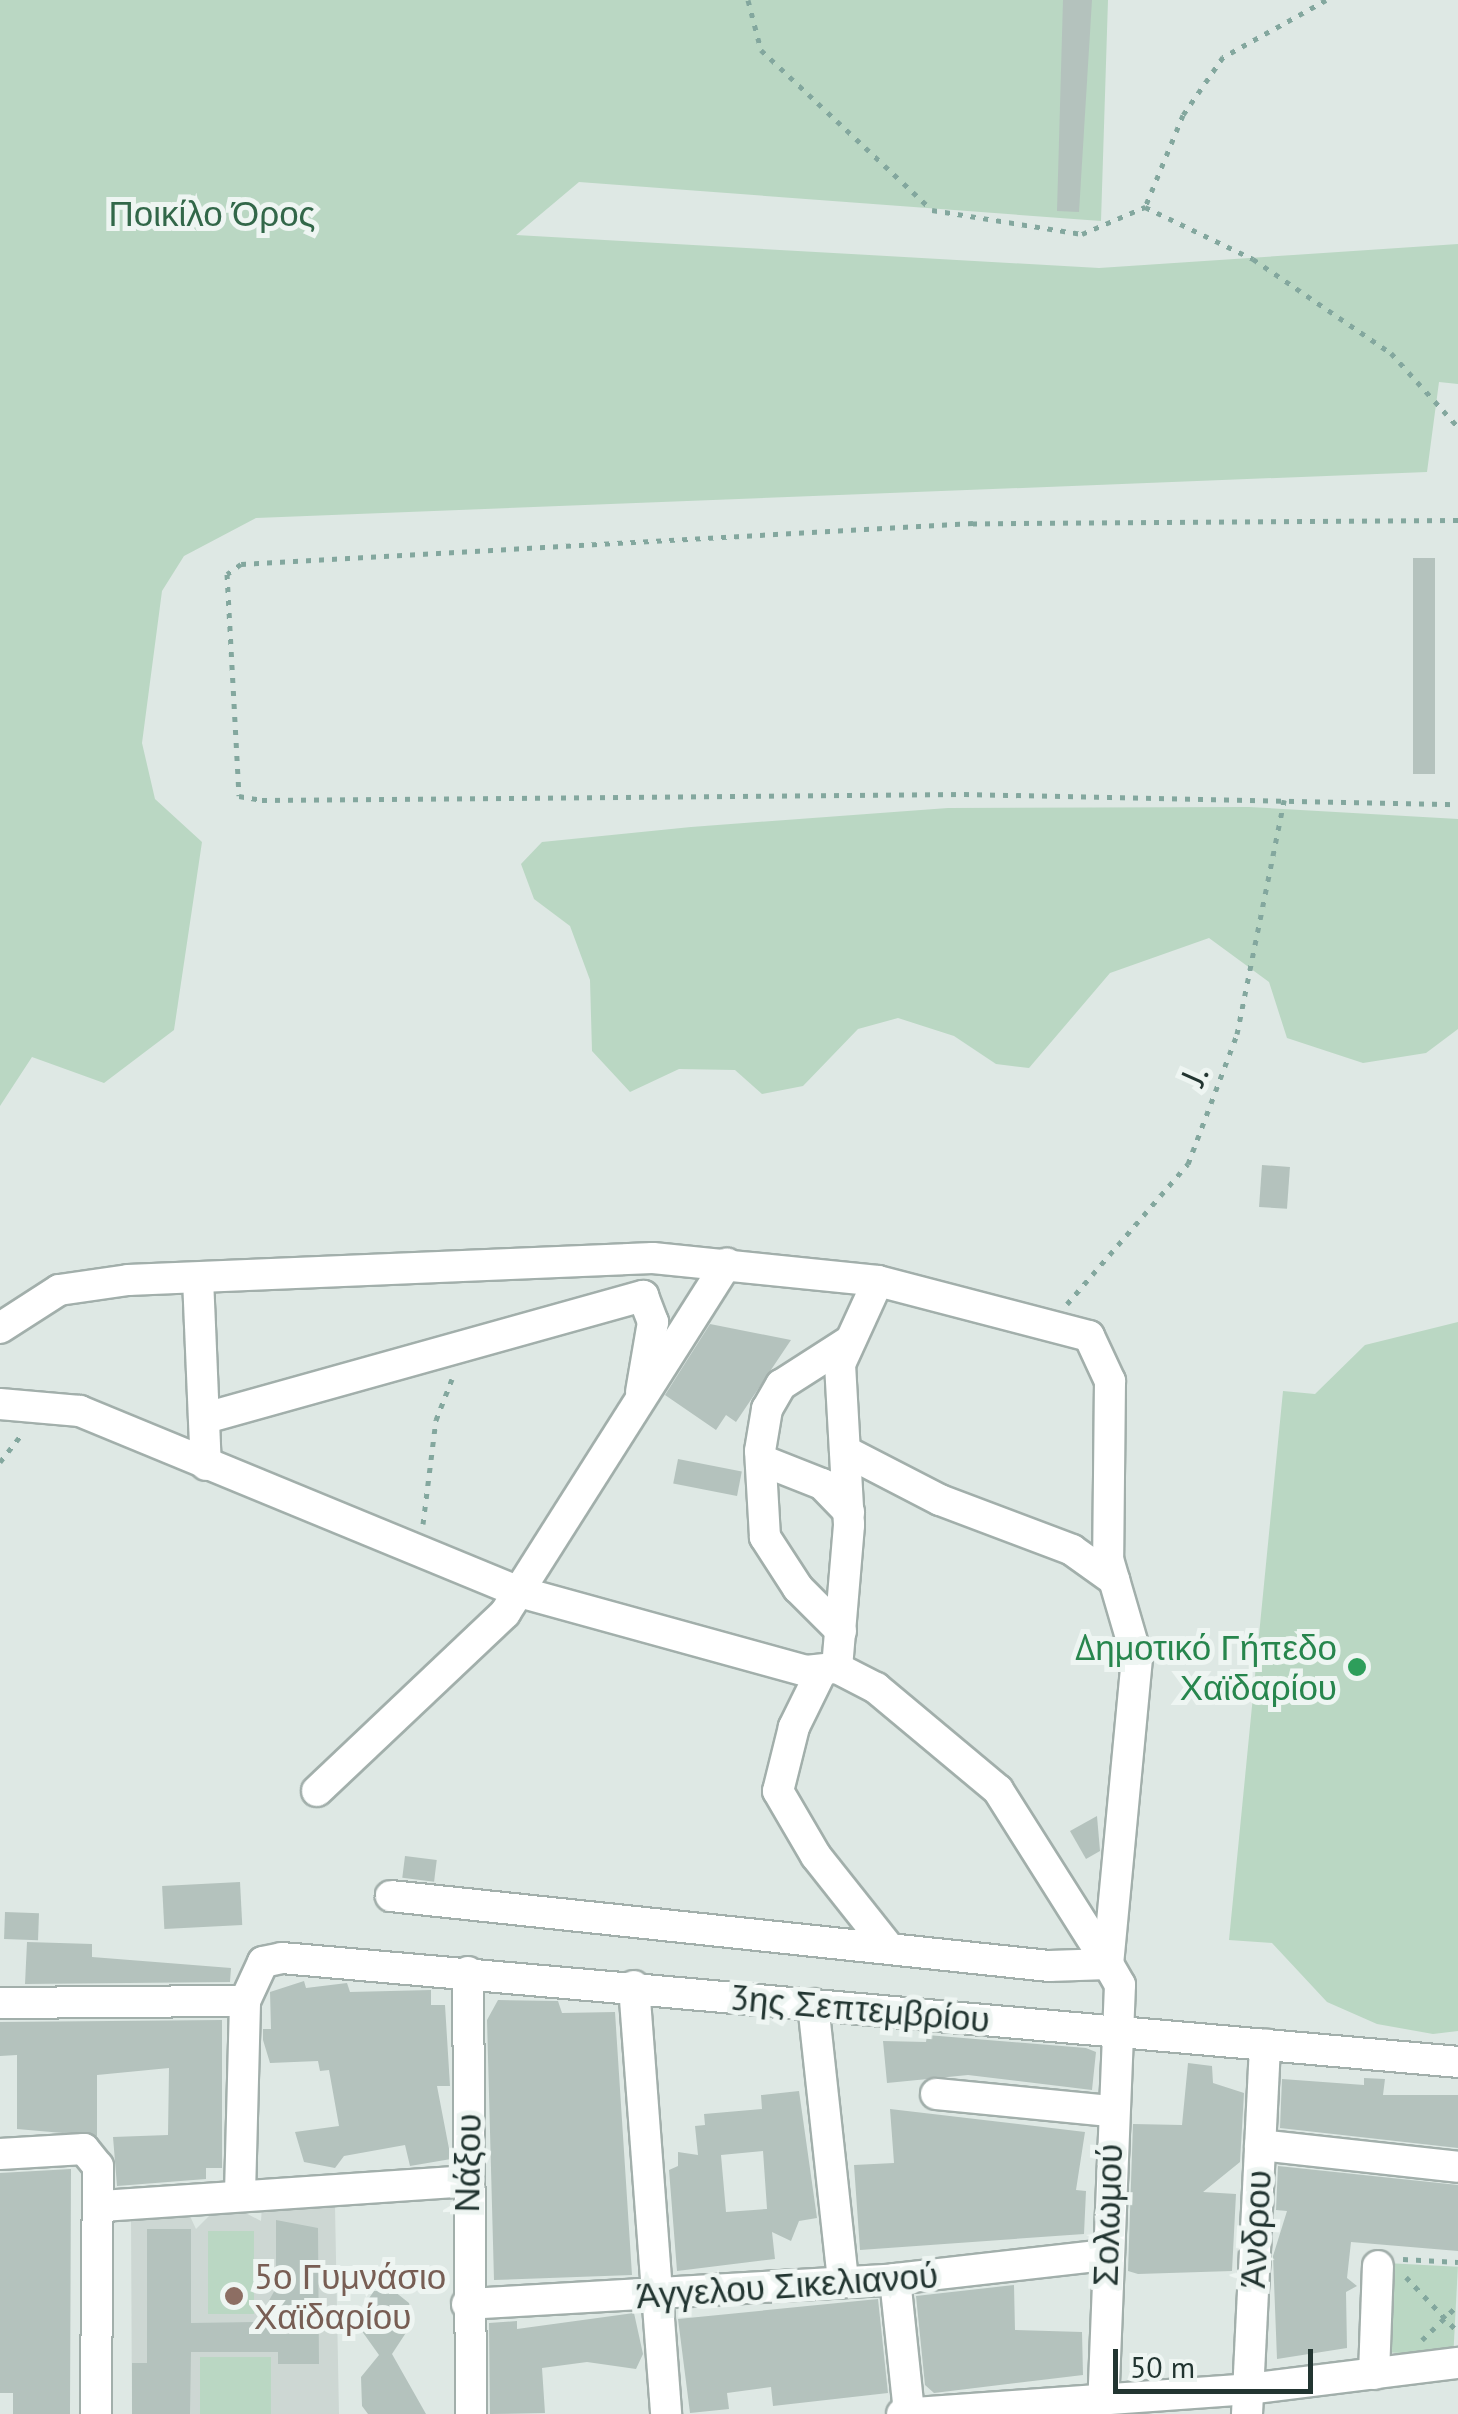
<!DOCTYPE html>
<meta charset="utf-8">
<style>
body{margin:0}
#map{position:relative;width:1458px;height:2414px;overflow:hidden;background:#dee8e4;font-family:"PT Sans",sans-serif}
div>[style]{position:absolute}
.built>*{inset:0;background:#cdd7d3}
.green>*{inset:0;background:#bad7c3;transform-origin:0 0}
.building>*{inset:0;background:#b4c2bd;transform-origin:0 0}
.path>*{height:5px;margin-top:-2.5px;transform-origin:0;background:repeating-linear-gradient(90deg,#83a79e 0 5px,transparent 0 13px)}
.roads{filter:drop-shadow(2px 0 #a2afab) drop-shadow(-2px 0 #a2afab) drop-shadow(0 2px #a2afab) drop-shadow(0 -2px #a2afab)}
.minor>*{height:30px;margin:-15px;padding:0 15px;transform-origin:15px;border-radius:15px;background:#fff}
.dots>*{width:28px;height:28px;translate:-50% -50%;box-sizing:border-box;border:5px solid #eef5f2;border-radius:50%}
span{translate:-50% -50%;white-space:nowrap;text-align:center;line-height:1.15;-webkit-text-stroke:10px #eef5f2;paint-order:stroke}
.park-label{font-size:35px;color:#326749}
.street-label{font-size:35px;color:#223531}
.leisure-label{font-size:35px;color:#27864d}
.right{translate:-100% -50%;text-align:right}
.education-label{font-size:35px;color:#785e54}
.left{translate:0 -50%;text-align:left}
.scale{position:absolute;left:1113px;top:2349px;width:200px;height:45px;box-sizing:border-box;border:5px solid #223531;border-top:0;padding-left:12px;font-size:30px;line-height:35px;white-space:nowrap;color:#223531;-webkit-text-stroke:8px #eef5f2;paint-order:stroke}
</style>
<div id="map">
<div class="built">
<div style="clip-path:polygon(262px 2205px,335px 2206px,339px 2414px,132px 2414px,131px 2217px,189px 2214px,196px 2229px,214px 2211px,238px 2209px,261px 2221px)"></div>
</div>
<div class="green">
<div style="clip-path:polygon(0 0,1108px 0,1101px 221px,579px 182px,516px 235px,1099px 268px,1458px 244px,1458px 384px,1439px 382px,1427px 472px,256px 518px,184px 556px,162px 591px,142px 743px,155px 799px,202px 842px,174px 1030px,104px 1083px,32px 1057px,0 1106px)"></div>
<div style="clip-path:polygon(1249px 807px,1458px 819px,1458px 1029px,1426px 1053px,1363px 1063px,1287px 1038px,1269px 982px,1209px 938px,1110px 973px,1029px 1068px,996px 1064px,954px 1036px,898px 1018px,858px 1029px,803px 1086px,762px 1094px,735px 1070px,679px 1069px,630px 1092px,592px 1051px,590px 980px,570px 926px,534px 899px,521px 864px,542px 842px,691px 827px,948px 808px)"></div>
<div style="clip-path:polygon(1458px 1322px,1458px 2031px,1433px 2034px,1377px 2024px,1327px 2002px,1272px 1943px,1229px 1940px,1283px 1391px,1315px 1394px,1365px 1345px)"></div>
<div style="left:208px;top:2231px;width:46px;height:83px"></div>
<div style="left:1386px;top:2263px;width:72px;height:89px;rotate:3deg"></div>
<div style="left:271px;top:2357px;width:57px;height:71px;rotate:90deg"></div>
</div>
<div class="building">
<div style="clip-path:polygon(1063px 0,1092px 0,1079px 212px,1057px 211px)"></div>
<div style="left:1413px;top:558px;width:22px;height:216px"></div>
<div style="left:1262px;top:1165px;width:28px;height:42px;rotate:4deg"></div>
<div style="clip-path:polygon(710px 1324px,791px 1340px,736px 1422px,726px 1415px,716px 1430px,665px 1395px)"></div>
<div style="left:678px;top:1459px;width:65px;height:25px;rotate:11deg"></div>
<div style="clip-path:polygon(1097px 1816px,1100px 1851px,1086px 1859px,1070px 1831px)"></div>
<div style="left:405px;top:1856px;width:32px;height:22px;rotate:7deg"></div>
<div style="left:240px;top:1882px;width:43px;height:78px;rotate:87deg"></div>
<div style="left:5px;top:1912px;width:34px;height:27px;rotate:2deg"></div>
<div style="clip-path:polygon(27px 1942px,92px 1944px,92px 1957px,231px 1968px,230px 1982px,25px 1984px)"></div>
<div style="clip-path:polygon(304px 1981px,306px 1988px,347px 1983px,350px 1992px,431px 1990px,431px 2005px,445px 2005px,450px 2086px,437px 2086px,451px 2159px,410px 2166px,405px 2145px,344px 2156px,335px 2168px,304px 2162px,295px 2132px,339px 2126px,329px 2070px,320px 2071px,318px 2061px,270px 2063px,263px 2040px,263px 2029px,271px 2029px,270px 1992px)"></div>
<div style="clip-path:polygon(498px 2000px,558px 2001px,562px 2013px,615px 2012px,632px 2275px,494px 2280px,487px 2020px)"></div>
<div style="clip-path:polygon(222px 2020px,222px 2168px,206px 2168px,206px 2179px,117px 2186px,113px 2137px,168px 2135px,169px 2068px,97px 2075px,97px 2136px,17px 2129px,17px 2055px,0 2056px,0 2022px)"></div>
<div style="clip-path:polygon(927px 2035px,1086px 2048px,1096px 2052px,1092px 2090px,968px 2075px,887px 2083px,883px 2041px,926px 2042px)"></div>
<div style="clip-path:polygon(1188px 2063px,1212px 2066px,1213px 2083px,1244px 2093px,1240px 2162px,1203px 2192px,1236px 2194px,1232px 2271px,1138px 2274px,1128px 2271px,1133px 2124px,1182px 2125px)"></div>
<div style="clip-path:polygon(1364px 2078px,1385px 2079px,1383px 2095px,1458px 2095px,1458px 2148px,1280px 2128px,1282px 2079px,1364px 2085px)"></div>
<div style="clip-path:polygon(evenodd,799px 2091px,817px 2218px,799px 2221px,791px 2241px,772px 2232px,775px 2259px,677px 2271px,669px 2170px,678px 2166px,678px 2152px,698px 2155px,695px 2126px,705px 2125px,704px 2114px,762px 2109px,761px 2095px,799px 2091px,763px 2151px,767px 2209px,726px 2212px,721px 2155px,763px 2151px)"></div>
<div style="clip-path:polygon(890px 2109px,1085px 2132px,1076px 2190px,1086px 2191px,1084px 2234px,860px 2250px,854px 2165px,894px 2163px)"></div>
<div style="clip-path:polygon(1278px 2166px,1458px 2185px,1458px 2251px,1351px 2242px,1347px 2278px,1357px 2286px,1346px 2292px,1347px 2348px,1277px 2359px,1273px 2256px,1287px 2211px,1276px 2210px)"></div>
<div style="clip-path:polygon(71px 2169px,70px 2414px,13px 2414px,13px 2393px,0 2393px,0 2173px)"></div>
<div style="clip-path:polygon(276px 2220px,318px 2228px,319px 2364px,278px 2364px,278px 2352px,191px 2352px,190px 2414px,132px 2414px,132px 2363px,147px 2363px,147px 2229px,191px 2229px,191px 2323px,257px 2322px,286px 2270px,276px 2270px)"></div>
<div style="clip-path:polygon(1014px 2285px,1015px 2330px,1082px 2332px,1083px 2375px,934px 2393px,925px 2385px,916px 2296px)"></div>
<div style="clip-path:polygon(374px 2291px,394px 2291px,409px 2303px,413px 2322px,392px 2354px,426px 2414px,368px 2414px,362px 2406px,361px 2377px,379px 2355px,354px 2320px)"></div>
<div style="clip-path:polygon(878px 2299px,888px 2393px,773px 2406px,771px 2387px,727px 2393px,729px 2409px,690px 2413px,678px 2319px)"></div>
<div style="clip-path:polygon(634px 2313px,643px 2354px,636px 2369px,587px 2362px,542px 2368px,545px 2413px,490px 2414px,489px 2323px,517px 2321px,517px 2329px)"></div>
</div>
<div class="path">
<div style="left:748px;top:0;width:52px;rotate:75.4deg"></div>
<div style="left:761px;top:50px;width:234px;rotate:43.1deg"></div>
<div style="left:932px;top:210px;width:152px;rotate:9.1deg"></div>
<div style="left:1082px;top:234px;width:69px;rotate:-23.2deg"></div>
<div style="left:1326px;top:0;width:118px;rotate:151deg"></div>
<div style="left:1223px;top:57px;width:70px;rotate:124.6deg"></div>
<div style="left:1183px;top:115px;width:100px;rotate:112.4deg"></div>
<div style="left:1145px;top:207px;width:120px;rotate:25.7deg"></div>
<div style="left:1253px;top:259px;width:167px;rotate:34.3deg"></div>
<div style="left:1391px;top:353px;width:100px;rotate:47.8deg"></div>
<div style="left:1458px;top:520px;width:485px;rotate:179.6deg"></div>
<div style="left:973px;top:523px;width:733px;rotate:176.79deg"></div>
<div style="left:241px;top:564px;width:17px;rotate:144deg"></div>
<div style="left:227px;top:574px;width:222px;rotate:86.9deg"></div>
<div style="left:239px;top:796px;width:23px;rotate:10deg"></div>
<div style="left:262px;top:800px;width:702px;rotate:-0.49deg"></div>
<div style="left:964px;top:794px;width:494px;rotate:1.2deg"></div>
<div style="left:1067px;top:1304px;width:185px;rotate:-49.2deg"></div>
<div style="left:1188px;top:1164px;width:139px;rotate:-69.3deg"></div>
<div style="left:1237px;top:1034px;width:239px;rotate:-78.6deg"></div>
<div style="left:0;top:1462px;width:37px;rotate:-52deg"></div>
<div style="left:423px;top:1524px;width:105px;rotate:-82.9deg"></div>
<div style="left:436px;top:1420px;width:44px;rotate:-68.7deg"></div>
<div style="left:1403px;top:2259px;width:55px;rotate:3.1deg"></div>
<div style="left:1406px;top:2277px;width:76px;rotate:46.6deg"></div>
<div style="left:1422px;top:2340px;width:50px;rotate:-44.2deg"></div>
</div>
<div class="roads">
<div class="minor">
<div style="left:198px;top:1278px;width:187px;rotate:87.6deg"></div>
<div style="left:0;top:1328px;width:70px;rotate:-32.8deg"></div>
<div style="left:59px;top:1290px;width:70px;rotate:-8.2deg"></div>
<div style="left:128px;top:1280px;width:525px;rotate:-2.4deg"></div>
<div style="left:653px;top:1258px;width:226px;rotate:5.8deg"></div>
<div style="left:878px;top:1281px;width:218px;rotate:14.6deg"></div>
<div style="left:1089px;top:1336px;width:50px;rotate:65deg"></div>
<div style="left:1110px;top:1381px;width:178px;rotate:90.6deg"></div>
<div style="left:1108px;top:1559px;width:103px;rotate:73.7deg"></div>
<div style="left:1137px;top:1658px;width:307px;rotate:95.4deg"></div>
<div style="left:1108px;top:1964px;width:24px;rotate:60deg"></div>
<div style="left:1120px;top:1985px;width:415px;rotate:92.3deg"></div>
<div style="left:0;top:1404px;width:80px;rotate:5deg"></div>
<div style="left:80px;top:1411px;width:472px;rotate:22.4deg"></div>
<div style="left:516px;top:1591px;width:301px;rotate:15.4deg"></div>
<div style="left:806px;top:1671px;width:31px;rotate:-6deg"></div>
<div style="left:837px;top:1668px;width:44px;rotate:27.1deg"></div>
<div style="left:876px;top:1688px;width:159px;rotate:39.9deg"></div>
<div style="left:998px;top:1790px;width:206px;rotate:57.7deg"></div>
<div style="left:1108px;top:1964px;width:59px;rotate:178.1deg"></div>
<div style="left:1049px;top:1966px;width:662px;rotate:-173.93deg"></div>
<div style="left:209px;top:1417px;width:451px;rotate:-15.6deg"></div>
<div style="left:643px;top:1296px;width:28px;rotate:69deg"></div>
<div style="left:653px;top:1322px;width:71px;rotate:99.7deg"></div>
<div style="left:845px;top:1451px;width:107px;rotate:27.3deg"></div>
<div style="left:940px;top:1500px;width:141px;rotate:20.7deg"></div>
<div style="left:1072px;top:1550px;width:52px;rotate:35.5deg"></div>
<div style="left:761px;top:1460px;width:66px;rotate:21.5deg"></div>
<div style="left:822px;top:1484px;width:39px;rotate:46deg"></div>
<div style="left:841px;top:1631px;width:61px;rotate:-135deg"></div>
<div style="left:798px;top:1588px;width:61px;rotate:-122.9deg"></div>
<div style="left:765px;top:1537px;width:86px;rotate:-93.3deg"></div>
<div style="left:760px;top:1451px;width:43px;rotate:-80.5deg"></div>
<div style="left:767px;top:1409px;width:28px;rotate:-60deg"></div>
<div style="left:781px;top:1385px;width:80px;rotate:-32.7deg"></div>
<div style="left:837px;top:1668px;width:144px;rotate:-85.2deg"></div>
<div style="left:849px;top:1525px;width:161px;rotate:-93.2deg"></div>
<div style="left:840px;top:1364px;width:91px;rotate:-65.4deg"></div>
<div style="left:822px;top:1670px;width:64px;rotate:116.2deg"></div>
<div style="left:794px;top:1727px;width:66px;rotate:104deg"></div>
<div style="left:778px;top:1791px;width:75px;rotate:59.7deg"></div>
<div style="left:816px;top:1856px;width:116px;rotate:51.6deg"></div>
<div style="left:317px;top:1791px;width:259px;rotate:-43.4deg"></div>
<div style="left:505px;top:1613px;width:414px;rotate:-57.6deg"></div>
<div style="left:468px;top:1972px;width:442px;rotate:89.6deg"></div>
<div style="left:634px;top:1986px;width:429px;rotate:85.7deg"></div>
<div style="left:0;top:2003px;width:245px;rotate:-0.5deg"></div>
<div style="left:813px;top:2004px;width:279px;rotate:83.8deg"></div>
<div style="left:936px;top:2094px;width:175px;rotate:5.6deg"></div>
<div style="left:1260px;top:2145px;width:199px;rotate:6.3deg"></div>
<div style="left:0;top:2154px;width:84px;rotate:-3.4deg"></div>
<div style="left:84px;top:2149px;width:22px;rotate:51deg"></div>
<div style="left:98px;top:2166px;width:248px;rotate:90.5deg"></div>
<div style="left:240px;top:2194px;width:193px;rotate:-88.5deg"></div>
<div style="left:245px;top:2001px;width:43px;rotate:-65.2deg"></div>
<div style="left:263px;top:1962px;width:19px;rotate:-12deg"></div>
<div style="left:282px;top:1958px;width:1181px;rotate:5.05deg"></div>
<div style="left:102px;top:2206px;width:364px;rotate:-3.9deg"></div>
<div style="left:895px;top:2279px;width:135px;rotate:84deg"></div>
<div style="left:467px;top:2304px;width:429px;rotate:-3.3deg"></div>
<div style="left:895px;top:2279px;width:211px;rotate:-6.5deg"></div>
<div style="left:1374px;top:2374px;width:108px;rotate:-87.9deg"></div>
<div style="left:902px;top:2414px;width:347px;rotate:-4.1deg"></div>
<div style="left:1248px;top:2389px;width:212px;rotate:-7.1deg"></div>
<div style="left:1247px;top:2414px;width:370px;rotate:-87.2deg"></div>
</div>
</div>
<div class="dots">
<div style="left:1357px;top:1667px;background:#2e9e5b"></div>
<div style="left:234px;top:2296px;background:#8d6e63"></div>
</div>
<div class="park-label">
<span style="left:212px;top:213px">Ποικίλο Όρος</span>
</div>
<div class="street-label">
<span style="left:1194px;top:1075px;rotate:-66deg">J.</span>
<span style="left:860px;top:2008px;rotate:5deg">3ης Σεπτεμβρίου</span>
<span style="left:467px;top:2163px;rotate:-89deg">Νάξου</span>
<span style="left:1107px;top:2215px;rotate:-88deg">Σολωμού</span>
<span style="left:1255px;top:2229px;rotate:-87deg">Άνδρου</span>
<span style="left:787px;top:2285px;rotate:-4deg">Άγγελου Σικελιανού</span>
</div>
<div class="leisure-label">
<span class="right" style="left:1337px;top:1667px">Δημοτικό Γήπεδο<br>Χαϊδαρίου</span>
</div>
<div class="education-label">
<span class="left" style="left:254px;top:2296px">5ο Γυμνάσιο<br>Χαϊδαρίου</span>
</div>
<div class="scale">50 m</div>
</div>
